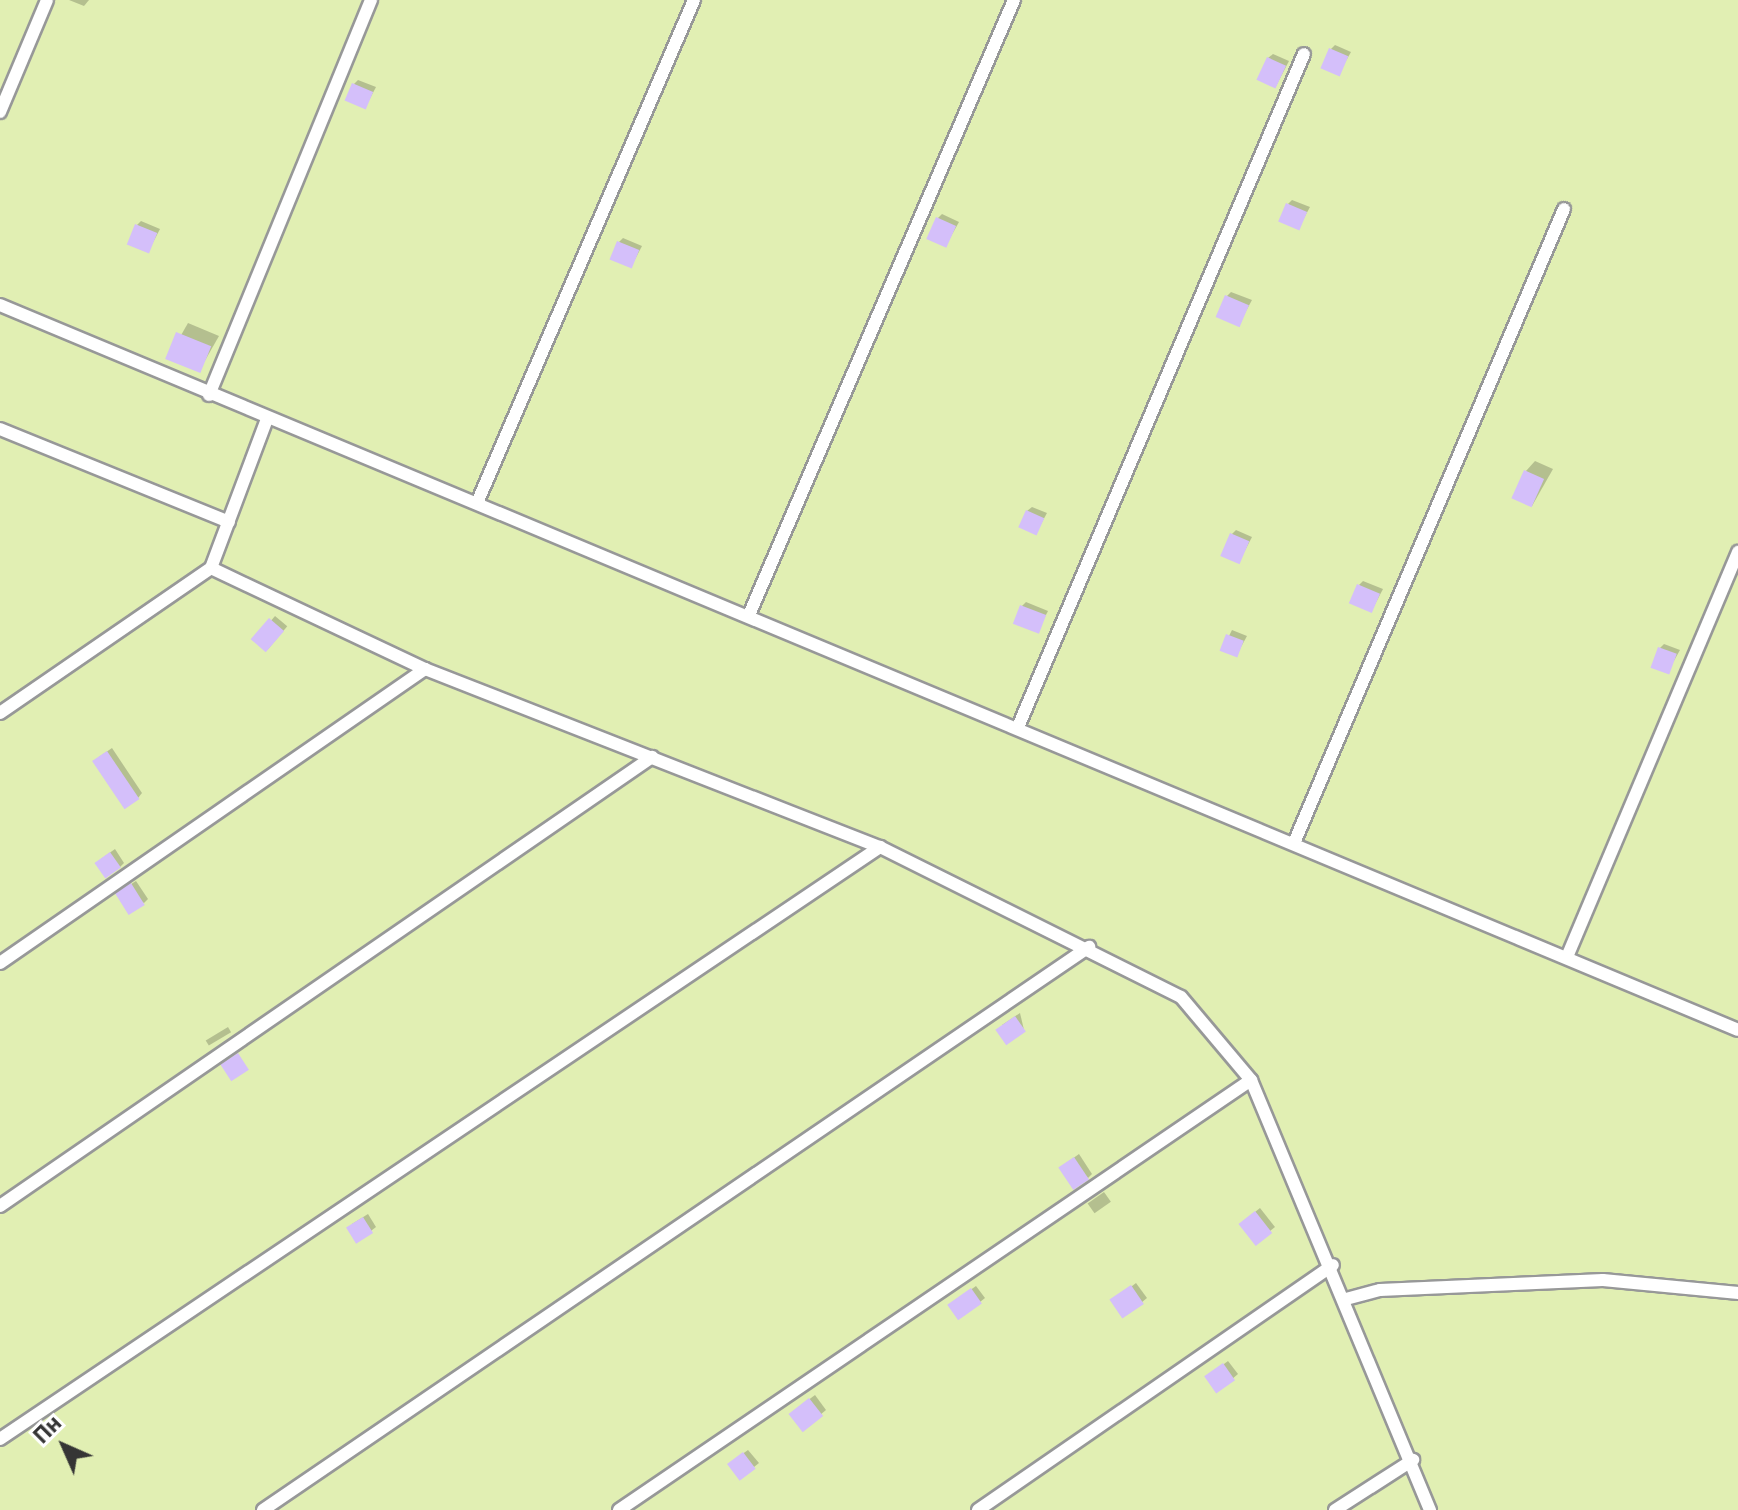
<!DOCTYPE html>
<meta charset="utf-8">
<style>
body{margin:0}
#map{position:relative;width:1738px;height:1510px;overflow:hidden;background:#f4f4f5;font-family:"IBM Plex Sans",sans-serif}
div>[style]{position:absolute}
.green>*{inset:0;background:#e1efb3;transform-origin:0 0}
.shadow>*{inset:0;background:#0003;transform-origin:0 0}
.building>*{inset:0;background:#d4bffa;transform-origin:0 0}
.roads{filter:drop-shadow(2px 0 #979898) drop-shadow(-2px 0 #979898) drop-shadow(0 2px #979898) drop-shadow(0 -2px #979898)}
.lane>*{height:12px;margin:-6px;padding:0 6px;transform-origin:6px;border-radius:6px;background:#fff}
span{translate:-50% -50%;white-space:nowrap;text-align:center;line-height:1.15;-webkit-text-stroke:8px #fff;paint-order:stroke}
.north{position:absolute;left:24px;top:1406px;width:80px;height:80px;-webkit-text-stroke:6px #fff;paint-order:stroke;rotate:315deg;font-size:22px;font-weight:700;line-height:32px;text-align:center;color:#353535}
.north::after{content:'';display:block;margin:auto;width:28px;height:36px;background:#353535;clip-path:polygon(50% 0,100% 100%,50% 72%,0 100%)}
</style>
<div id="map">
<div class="green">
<div style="left:0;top:0;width:1738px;height:1510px"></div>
</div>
<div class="shadow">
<div style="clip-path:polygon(69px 0,89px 0,84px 6px)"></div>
<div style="clip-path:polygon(1335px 45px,1351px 52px,1339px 73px,1331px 49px)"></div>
<div style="clip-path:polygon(1273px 54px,1289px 61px,1276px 86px,1268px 58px)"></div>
<div style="clip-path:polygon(358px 80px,376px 87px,365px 108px,354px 84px)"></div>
<div style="clip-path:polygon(1292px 200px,1310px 207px,1299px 227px,1288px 204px)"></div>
<div style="clip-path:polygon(942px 214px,959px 222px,946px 245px,937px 219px)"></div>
<div style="clip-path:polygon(141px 221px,160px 229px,148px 252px,137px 225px)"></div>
<div style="clip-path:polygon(623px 238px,642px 246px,631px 267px,619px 242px)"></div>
<div style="clip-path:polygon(1231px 292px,1252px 300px,1239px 324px,1227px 296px)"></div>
<div style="clip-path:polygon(188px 323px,219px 336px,199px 371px,168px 358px)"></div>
<div style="clip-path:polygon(1535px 461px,1553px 469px,1532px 506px,1526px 471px)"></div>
<div style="clip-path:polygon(1032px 507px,1047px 513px,1036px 533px,1027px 511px)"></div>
<div style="clip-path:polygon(1236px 530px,1252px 537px,1239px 562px,1232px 534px)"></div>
<div style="clip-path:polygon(1363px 581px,1383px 589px,1372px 610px,1359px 585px)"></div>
<div style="clip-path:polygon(1026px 602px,1048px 611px,1037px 632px,1022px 606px)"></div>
<div style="left:275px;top:616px;width:16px;height:31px;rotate:40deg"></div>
<div style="clip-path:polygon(1232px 630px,1247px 636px,1236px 656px,1222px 650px)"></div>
<div style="clip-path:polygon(1664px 644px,1680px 650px,1667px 673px,1660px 648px)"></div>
<div style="clip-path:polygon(112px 748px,142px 793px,138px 798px,99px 757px)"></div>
<div style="clip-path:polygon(115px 849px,124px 863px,120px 867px,101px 859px)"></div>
<div style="clip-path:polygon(136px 881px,148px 899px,144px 903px,122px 890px)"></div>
<div style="clip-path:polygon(1020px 1013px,1024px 1030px,1002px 1025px)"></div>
<div style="left:228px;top:1027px;width:6px;height:26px;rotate:59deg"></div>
<div style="clip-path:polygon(1079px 1154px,1092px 1174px,1088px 1178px,1065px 1164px)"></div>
<div style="left:1104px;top:1192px;width:12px;height:20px;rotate:55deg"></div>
<div style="clip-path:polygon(1260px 1208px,1275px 1227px,1270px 1231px,1245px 1220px)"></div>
<div style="clip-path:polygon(368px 1214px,376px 1227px,357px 1242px,352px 1224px)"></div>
<div style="clip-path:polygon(1136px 1283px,1147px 1298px,1125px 1316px,1118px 1297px)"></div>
<div style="clip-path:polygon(976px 1286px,985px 1298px,960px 1318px,955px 1301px)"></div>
<div style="clip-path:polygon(1228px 1361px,1238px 1374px,1218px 1391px,1212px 1373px)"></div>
<div style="clip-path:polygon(815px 1395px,826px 1410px,803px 1429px,795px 1410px)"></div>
<div style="clip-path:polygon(748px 1450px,759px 1463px,754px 1467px,734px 1460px)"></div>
</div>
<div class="building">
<div style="left:1329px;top:48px;width:21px;height:22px;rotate:23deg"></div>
<div style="left:1267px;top:57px;width:21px;height:25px;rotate:25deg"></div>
<div style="left:352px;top:83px;width:23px;height:19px;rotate:23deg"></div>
<div style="left:1286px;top:203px;width:23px;height:20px;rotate:23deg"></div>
<div style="left:936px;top:217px;width:22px;height:24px;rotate:24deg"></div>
<div style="left:135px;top:224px;width:24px;height:22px;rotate:22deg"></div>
<div style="left:617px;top:241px;width:24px;height:20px;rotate:22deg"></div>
<div style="left:1225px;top:295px;width:26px;height:24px;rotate:23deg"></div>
<div style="left:176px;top:332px;width:38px;height:29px;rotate:22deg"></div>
<div style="left:1524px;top:470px;width:22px;height:31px;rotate:24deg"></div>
<div style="left:1026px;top:510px;width:20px;height:19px;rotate:24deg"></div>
<div style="left:1230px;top:533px;width:21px;height:25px;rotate:23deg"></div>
<div style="left:1357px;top:584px;width:25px;height:21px;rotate:23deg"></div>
<div style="left:1020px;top:605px;width:28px;height:20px;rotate:21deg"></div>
<div style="left:269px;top:618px;width:20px;height:28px;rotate:41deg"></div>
<div style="left:1226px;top:634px;width:19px;height:18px;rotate:21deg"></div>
<div style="left:1658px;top:647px;width:20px;height:22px;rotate:20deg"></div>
<div style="left:107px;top:751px;width:58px;height:18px;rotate:56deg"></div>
<div style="left:110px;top:852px;width:19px;height:19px;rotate:55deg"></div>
<div style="left:131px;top:883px;width:26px;height:19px;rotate:58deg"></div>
<div style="left:1015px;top:1016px;width:19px;height:24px;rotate:55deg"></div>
<div style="left:238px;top:1053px;width:20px;height:21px;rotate:57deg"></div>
<div style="left:1074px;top:1157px;width:27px;height:19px;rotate:56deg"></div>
<div style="left:1255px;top:1211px;width:28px;height:21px;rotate:52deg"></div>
<div style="left:363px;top:1217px;width:19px;height:20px;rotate:58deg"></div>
<div style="left:1131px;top:1285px;width:23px;height:26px;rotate:56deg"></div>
<div style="left:971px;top:1288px;width:19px;height:29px;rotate:55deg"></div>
<div style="left:1223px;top:1363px;width:21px;height:23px;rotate:55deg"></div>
<div style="left:809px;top:1398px;width:23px;height:26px;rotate:52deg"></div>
<div style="left:743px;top:1452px;width:21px;height:20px;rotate:53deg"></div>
</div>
<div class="roads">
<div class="lane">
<div style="left:0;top:112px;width:121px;rotate:-67.2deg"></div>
<div style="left:0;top:305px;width:1883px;rotate:22.64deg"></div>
<div style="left:209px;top:395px;width:427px;rotate:-67.7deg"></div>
<div style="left:0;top:429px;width:247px;rotate:22.1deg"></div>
<div style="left:477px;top:503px;width:548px;rotate:-66.66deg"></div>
<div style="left:211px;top:568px;width:237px;rotate:25.3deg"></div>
<div style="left:425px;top:669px;width:489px;rotate:21.4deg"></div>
<div style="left:880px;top:847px;width:336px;rotate:26.5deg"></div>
<div style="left:1181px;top:997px;width:109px;rotate:49.9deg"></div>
<div style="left:1251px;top:1080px;width:466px;rotate:67.4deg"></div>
<div style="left:749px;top:615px;width:670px;rotate:-66.69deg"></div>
<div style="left:0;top:713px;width:256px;rotate:-34.5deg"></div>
<div style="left:211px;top:568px;width:159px;rotate:-69.4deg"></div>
<div style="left:1018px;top:727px;width:731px;rotate:-66.98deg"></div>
<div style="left:1294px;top:843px;width:689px;rotate:-66.93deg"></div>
<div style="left:1567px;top:957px;width:440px;rotate:-67.1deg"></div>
<div style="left:0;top:963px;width:517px;rotate:-34.67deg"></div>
<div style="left:0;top:1206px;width:792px;rotate:-34.55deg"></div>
<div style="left:1346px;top:1299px;width:35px;rotate:-15deg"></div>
<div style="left:1380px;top:1290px;width:223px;rotate:-2.6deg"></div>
<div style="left:1603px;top:1280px;width:136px;rotate:5.5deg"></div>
<div style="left:0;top:1439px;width:1061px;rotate:-33.93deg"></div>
<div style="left:263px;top:1510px;width:1000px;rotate:-34.28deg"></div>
<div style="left:619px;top:1510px;width:764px;rotate:-34.23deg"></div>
<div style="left:978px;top:1510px;width:431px;rotate:-34.6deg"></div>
<div style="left:1335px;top:1510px;width:93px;rotate:-32.7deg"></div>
</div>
</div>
<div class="north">Пн</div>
</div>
